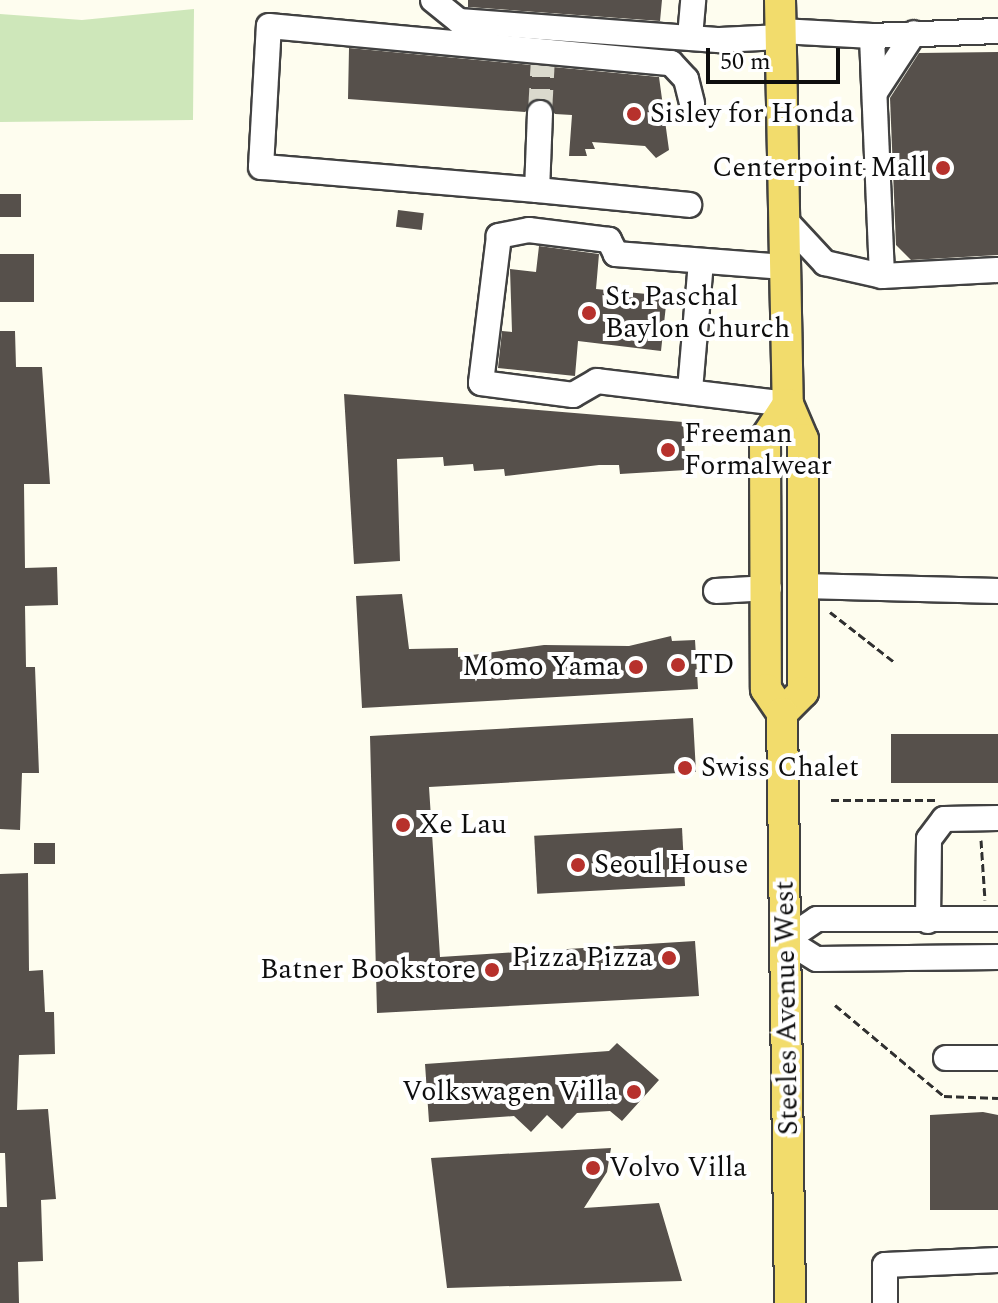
<!DOCTYPE html>
<style>
body{margin:0}
#map{position:relative;width:998px;height:1303px;overflow:hidden;background:#fefdef;font-family:Spectral,serif}
div>[style]{position:absolute}
.green>*{inset:0;background:#cee7ba}
.building>*{inset:0;background:#56504b;transform-origin:0 0}
.minor-tunnel>*{height:24px;margin-top:-12px;transform-origin:0;background:repeating-linear-gradient(90deg,#dad9cd 0 24px,transparent 0 36px)}
.path>*{height:3px;margin-top:-1.5px;transform-origin:0;background:repeating-linear-gradient(90deg,#303030 0 8px,transparent 0 12px)}
.roads{filter:drop-shadow(2px 0 #414141) drop-shadow(-2px 0 #414141) drop-shadow(0 2px #414141) drop-shadow(0 -2px #414141)}
.minor>*{height:24px;margin:-12px;padding:0 12px;transform-origin:12px;border-radius:12px;background:#fff}
.major>*{height:30px;margin:-15px;padding:0 15px;transform-origin:15px;border-radius:15px;background:#f2dc6c}
.dots>*{width:22px;height:22px;translate:-50% -50%;box-sizing:border-box;border:4px solid #fff;border-radius:50%}
span{translate:-50% -50%;white-space:nowrap;text-align:center;line-height:1.15;-webkit-text-stroke:8px #fff;paint-order:stroke}
.poi-label{font-size:28px;color:#0e0e0e}
.left{translate:0 -50%;text-align:left}
.right{translate:-100% -50%;text-align:right}
.street-label{font-size:28px;color:#0e0e0e}
.scale{position:absolute;left:706px;top:48px;width:134px;height:36px;box-sizing:border-box;border:4px solid #0e0e0e;border-top:0;padding-left:10px;font-size:24px;line-height:28px;white-space:nowrap;color:#0e0e0e;-webkit-text-stroke:6px #fff;paint-order:stroke}
</style>
<div id="map">
<div class="green">
<div style="clip-path:polygon(194px 9px,193px 120px,0 122px,0 14px,82px 20px)"></div>
</div>
<div class="building">
<div style="clip-path:polygon(468px 0,662px 0,660px 21px,468px 7px)"></div>
<div style="clip-path:polygon(349px 48px,659px 77px,669px 150px,656px 158px,645px 146px,592px 142px,595px 149px,585px 149px,587px 156px,569px 156px,572px 115px,555px 114px,541px 98px,525px 112px,348px 99px)"></div>
<div style="clip-path:polygon(998px 52px,998px 255px,911px 260px,896px 245px,890px 98px,919px 53px)"></div>
<div style="left:0;top:194px;width:21px;height:23px"></div>
<div style="left:398px;top:210px;width:26px;height:17px;rotate:7deg"></div>
<div style="clip-path:polygon(539px 246px,599px 254px,596px 289px,667px 296px,661px 351px,578px 341px,575px 376px,498px 368px,502px 331px,512px 332px,510px 269px,536px 272px)"></div>
<div style="left:0;top:254px;width:34px;height:48px"></div>
<div style="clip-path:polygon(0 331px,15px 331px,16px 367px,42px 367px,50px 484px,24px 484px,25px 568px,57px 567px,58px 605px,25px 606px,26px 667px,35px 667px,39px 773px,22px 773px,20px 830px,0 829px)"></div>
<div style="clip-path:polygon(344px 394px,683px 422px,686px 470px,620px 474px,619px 465px,599px 465px,505px 476px,504px 469px,474px 471px,473px 464px,444px 466px,443px 457px,397px 459px,400px 561px,354px 564px)"></div>
<div style="clip-path:polygon(402px 594px,409px 649px,458px 648px,458px 657px,544px 645px,629px 646px,671px 636px,672px 641px,695px 640px,698px 689px,362px 708px,356px 596px)"></div>
<div style="clip-path:polygon(693px 718px,696px 772px,429px 787px,440px 957px,695px 941px,699px 996px,377px 1013px,370px 736px)"></div>
<div style="left:998px;top:734px;width:49px;height:107px;rotate:90deg"></div>
<div style="left:682px;top:828px;width:58px;height:148px;rotate:87deg"></div>
<div style="left:34px;top:843px;width:21px;height:21px"></div>
<div style="clip-path:polygon(28px 873px,29px 971px,43px 970px,45px 1012px,54px 1012px,55px 1054px,19px 1055px,17px 1110px,48px 1109px,56px 1199px,41px 1200px,43px 1261px,18px 1262px,19px 1303px,0 1303px,0 1207px,7px 1207px,5px 1153px,0 1153px,0 874px)"></div>
<div style="clip-path:polygon(617px 1043px,659px 1080px,622px 1121px,610px 1111px,577px 1113px,562px 1129px,547px 1115px,531px 1132px,514px 1116px,429px 1122px,425px 1064px,609px 1051px)"></div>
<div style="clip-path:polygon(983px 1112px,998px 1115px,998px 1210px,930px 1210px,930px 1115px)"></div>
<div style="clip-path:polygon(611px 1148px,607px 1172px,584px 1208px,659px 1203px,682px 1281px,447px 1288px,431px 1158px)"></div>
</div>
<div class="minor-tunnel">
<div style="left:540px;top:113px;width:55px;rotate:-86.9deg"></div>
</div>
<div class="path">
<div style="left:830px;top:612px;width:80px;rotate:37.9deg"></div>
<div style="left:831px;top:800px;width:104px"></div>
<div style="left:981px;top:840px;width:60px;rotate:86.2deg"></div>
<div style="left:835px;top:1005px;width:142px;rotate:39.9deg"></div>
<div style="left:944px;top:1096px;width:54px;rotate:2.1deg"></div>
</div>
<div class="roads">
<div class="minor">
<div style="left:433px;top:0;width:33px;rotate:39deg"></div>
<div style="left:459px;top:21px;width:262px;rotate:4.2deg"></div>
<div style="left:720px;top:40px;width:61px;rotate:-2.8deg"></div>
<div style="left:781px;top:31px;width:91px;rotate:3.1deg"></div>
<div style="left:690px;top:37px;width:37px;rotate:-85deg"></div>
<div style="left:876px;top:91px;width:69px;rotate:-56.8deg"></div>
<div style="left:540px;top:113px;width:77px;rotate:92.2deg"></div>
<div style="left:537px;top:190px;width:153px;rotate:5.6deg"></div>
<div style="left:537px;top:190px;width:277px;rotate:-175.2deg"></div>
<div style="left:261px;top:167px;width:141px;rotate:-86.8deg"></div>
<div style="left:269px;top:26px;width:404px;rotate:5.3deg"></div>
<div style="left:671px;top:63px;width:22px;rotate:47deg"></div>
<div style="left:686px;top:79px;width:25px;rotate:76deg"></div>
<div style="left:783px;top:218px;width:62px;rotate:47deg"></div>
<div style="left:825px;top:263px;width:58px;rotate:12.8deg"></div>
<div style="left:882px;top:276px;width:116px;rotate:-3deg"></div>
<div style="left:784px;top:267px;width:169px;rotate:-175.6deg"></div>
<div style="left:616px;top:254px;width:16px;rotate:-117deg"></div>
<div style="left:609px;top:240px;width:81px;rotate:-172.9deg"></div>
<div style="left:529px;top:230px;width:31px;rotate:169deg"></div>
<div style="left:499px;top:236px;width:148px;rotate:97deg"></div>
<div style="left:481px;top:383px;width:93px;rotate:7.4deg"></div>
<div style="left:573px;top:395px;width:28px;rotate:-30deg"></div>
<div style="left:597px;top:381px;width:192px;rotate:6.9deg"></div>
<div style="left:882px;top:276px;width:240px;rotate:-92.4deg"></div>
<div style="left:872px;top:36px;width:126px;rotate:-2.3deg"></div>
<div style="left:690px;top:390px;width:128px;rotate:-85.1deg"></div>
<div style="left:803px;top:586px;width:195px;rotate:1.5deg"></div>
<div style="left:716px;top:591px;width:53px;rotate:-3.2deg"></div>
<div style="left:998px;top:919px;width:181px;rotate:180deg"></div>
<div style="left:817px;top:919px;width:37px;rotate:146deg"></div>
<div style="left:786px;top:940px;width:36px;rotate:32deg"></div>
<div style="left:817px;top:959px;width:181px;rotate:-0.6deg"></div>
<div style="left:928px;top:921px;width:82px;rotate:-89.3deg"></div>
<div style="left:929px;top:839px;width:25px;rotate:-53deg"></div>
<div style="left:944px;top:819px;width:54px;rotate:-1.1deg"></div>
<div style="left:946px;top:1058px;width:52px"></div>
<div style="left:885px;top:1303px;width:38px;rotate:-90deg"></div>
<div style="left:885px;top:1265px;width:113px;rotate:-2.5deg"></div>
</div>
<div class="major">
<div style="left:780px;top:0;width:404px;rotate:88.9deg"></div>
<div style="left:788px;top:404px;width:38px;rotate:67deg"></div>
<div style="left:803px;top:439px;width:253px;rotate:90deg"></div>
<div style="left:803px;top:692px;width:30px;rotate:135deg"></div>
<div style="left:788px;top:404px;width:42px;rotate:123.3deg"></div>
<div style="left:765px;top:439px;width:250px;rotate:89.8deg"></div>
<div style="left:766px;top:689px;width:29px;rotate:56deg"></div>
<div style="left:782px;top:713px;width:590px;rotate:89.22deg"></div>
</div>
</div>
<div class="dots">
<div style="left:634px;top:114px;background:#b7312c"></div>
<div style="left:943px;top:168px;background:#b7312c"></div>
<div style="left:589px;top:313px;background:#b7312c"></div>
<div style="left:668px;top:450px;background:#b7312c"></div>
<div style="left:678px;top:665px;background:#b7312c"></div>
<div style="left:636px;top:667px;background:#b7312c"></div>
<div style="left:685px;top:768px;background:#b7312c"></div>
<div style="left:403px;top:825px;background:#b7312c"></div>
<div style="left:578px;top:865px;background:#b7312c"></div>
<div style="left:669px;top:958px;background:#b7312c"></div>
<div style="left:492px;top:970px;background:#b7312c"></div>
<div style="left:634px;top:1092px;background:#b7312c"></div>
<div style="left:593px;top:1168px;background:#b7312c"></div>
</div>
<div class="poi-label">
<span class="left" style="left:650px;top:114px">Sisley for Honda</span>
<span class="right" style="left:927px;top:168px">Centerpoint Mall</span>
<span class="left" style="left:605px;top:313px">St. Paschal<br>Baylon Church</span>
<span class="left" style="left:684px;top:450px">Freeman<br>Formalwear</span>
<span class="left" style="left:694px;top:665px">TD</span>
<span class="right" style="left:620px;top:667px">Momo Yama</span>
<span class="left" style="left:701px;top:768px">Swiss Chalet</span>
<span class="left" style="left:419px;top:825px">Xe Lau</span>
<span class="left" style="left:594px;top:865px">Seoul House</span>
<span class="right" style="left:653px;top:958px">Pizza Pizza</span>
<span class="right" style="left:476px;top:970px">Batner Bookstore</span>
<span class="right" style="left:618px;top:1092px">Volkswagen Villa</span>
<span class="left" style="left:609px;top:1168px">Volvo Villa</span>
</div>
<div class="street-label">
<span style="left:787px;top:1008px;rotate:-91deg">Steeles Avenue West</span>
</div>
<div class="scale">50 m</div>
</div>
